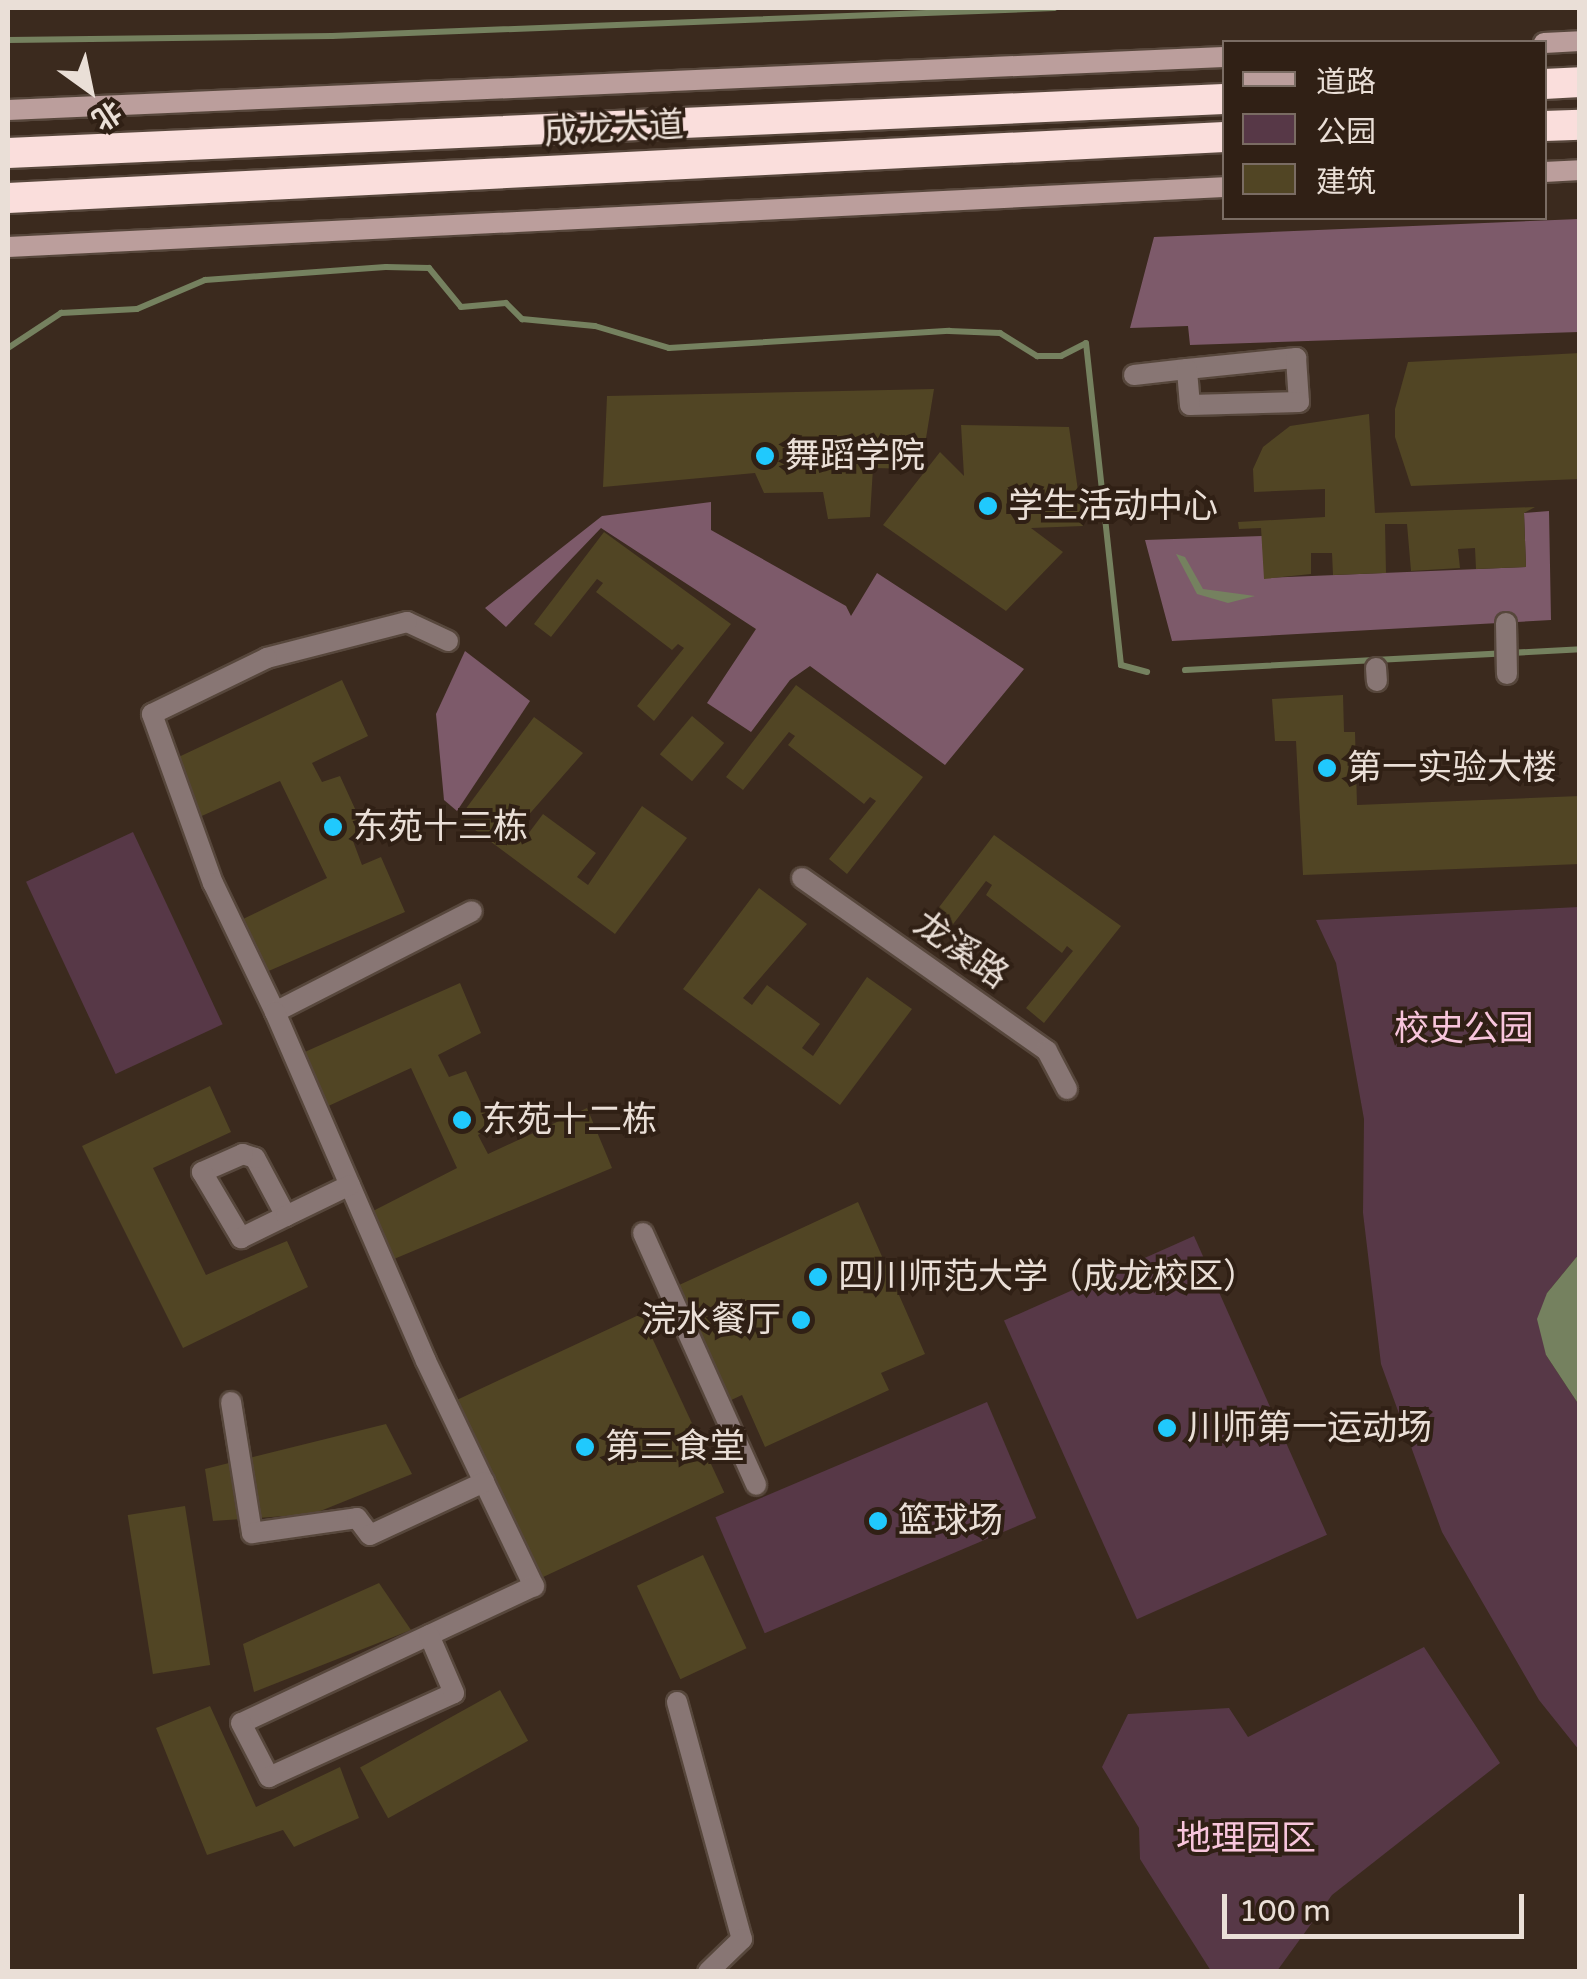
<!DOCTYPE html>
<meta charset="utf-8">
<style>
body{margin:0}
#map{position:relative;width:1587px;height:1979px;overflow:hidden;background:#3b2a1e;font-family:"Varela Round","Noto Sans SC",sans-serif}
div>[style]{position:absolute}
.green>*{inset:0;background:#573847;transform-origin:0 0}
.forest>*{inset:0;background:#7d5a6a}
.water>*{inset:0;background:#75815f}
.stream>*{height:6px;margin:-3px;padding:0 3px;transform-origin:3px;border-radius:3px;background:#75815f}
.building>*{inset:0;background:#514524;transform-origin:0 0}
.roads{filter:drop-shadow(2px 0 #57473c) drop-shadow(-2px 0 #57473c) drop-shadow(0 2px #57473c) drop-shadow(0 -2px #57473c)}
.street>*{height:20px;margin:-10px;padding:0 10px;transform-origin:10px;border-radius:10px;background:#887674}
.secondary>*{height:20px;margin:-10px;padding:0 10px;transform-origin:10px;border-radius:10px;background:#bb9e9c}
.highway>*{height:30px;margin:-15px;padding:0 15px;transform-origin:15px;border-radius:15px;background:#fadedc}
.dots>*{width:28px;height:28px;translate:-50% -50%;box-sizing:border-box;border:5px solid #302015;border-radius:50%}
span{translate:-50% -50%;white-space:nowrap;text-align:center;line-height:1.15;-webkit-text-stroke:8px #302015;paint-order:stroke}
.street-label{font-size:35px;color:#eadfd7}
.poi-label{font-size:35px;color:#eadfd7}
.left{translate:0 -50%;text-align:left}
.right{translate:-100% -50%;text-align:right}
.park-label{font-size:35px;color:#f8c5dc}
.frame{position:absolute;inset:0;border:10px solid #eadfd7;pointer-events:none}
.legend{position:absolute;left:1222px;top:40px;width:325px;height:180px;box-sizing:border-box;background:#302015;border:2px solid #7a6c63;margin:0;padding:12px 18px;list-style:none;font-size:30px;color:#eadfd7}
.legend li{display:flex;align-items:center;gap:20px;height:50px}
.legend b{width:50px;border:2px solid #7a6c63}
.north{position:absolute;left:40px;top:40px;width:100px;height:100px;-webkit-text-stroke:8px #302015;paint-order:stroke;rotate:147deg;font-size:28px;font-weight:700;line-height:40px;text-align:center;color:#eadfd7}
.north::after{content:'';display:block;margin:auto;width:35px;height:45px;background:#eadfd7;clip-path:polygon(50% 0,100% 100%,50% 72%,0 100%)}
.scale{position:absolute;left:1222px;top:1894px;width:302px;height:45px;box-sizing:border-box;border:5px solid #eadfd7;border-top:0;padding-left:12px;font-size:30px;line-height:35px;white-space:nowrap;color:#eadfd7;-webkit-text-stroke:8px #302015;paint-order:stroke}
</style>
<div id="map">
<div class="green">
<div style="left:133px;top:832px;width:212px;height:118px;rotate:65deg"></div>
<div style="clip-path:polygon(1579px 907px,1579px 1254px,1547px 1293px,1546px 1355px,1579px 1405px,1579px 1750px,1539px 1700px,1442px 1532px,1381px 1364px,1363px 1213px,1364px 1119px,1336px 963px,1316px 920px)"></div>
<div style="left:1194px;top:1236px;width:327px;height:208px;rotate:66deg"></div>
<div style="left:987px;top:1402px;width:126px;height:295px;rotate:67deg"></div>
<div style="clip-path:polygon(1424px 1647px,1500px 1763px,1332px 1895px,1277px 1971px,1211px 1971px,1140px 1859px,1139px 1828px,1102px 1767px,1128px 1714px,1229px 1708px,1248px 1737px)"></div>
</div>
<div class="forest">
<div style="clip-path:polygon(1579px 219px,1579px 332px,1190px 345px,1188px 326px,1130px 328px,1154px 237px)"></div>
<div style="clip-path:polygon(711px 502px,711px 530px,846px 606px,851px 616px,877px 573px,1024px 669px,945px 765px,810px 666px,790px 680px,751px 732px,707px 703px,756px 629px,601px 528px,506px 627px,485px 608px,602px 516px)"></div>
<div style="clip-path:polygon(1549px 511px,1551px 620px,1172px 641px,1145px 540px,1262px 536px,1265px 578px,1526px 567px,1524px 513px)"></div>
<div style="clip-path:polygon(465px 651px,530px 701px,457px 811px,444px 800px,436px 714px)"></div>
</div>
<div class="water">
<div style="clip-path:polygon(1176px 554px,1185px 557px,1203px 589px,1255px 596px,1228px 603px,1197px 594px)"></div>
<div style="clip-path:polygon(1579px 1254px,1579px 1405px,1546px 1355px,1537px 1319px,1547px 1293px)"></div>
</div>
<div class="stream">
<div style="left:8px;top:40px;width:324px;rotate:-0.7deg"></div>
<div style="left:332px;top:36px;width:723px;rotate:-2.22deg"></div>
<div style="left:8px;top:348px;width:64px;rotate:-33.4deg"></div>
<div style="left:61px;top:313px;width:76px;rotate:-3deg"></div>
<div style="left:137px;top:309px;width:74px;rotate:-23.1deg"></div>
<div style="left:205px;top:280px;width:181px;rotate:-4.1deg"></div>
<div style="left:386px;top:267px;width:43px;rotate:1.3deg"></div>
<div style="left:429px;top:268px;width:50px;rotate:50.6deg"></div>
<div style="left:461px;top:307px;width:45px;rotate:-5.1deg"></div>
<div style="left:506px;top:303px;width:23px;rotate:45deg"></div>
<div style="left:522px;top:319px;width:73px;rotate:5.5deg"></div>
<div style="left:595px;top:326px;width:77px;rotate:16.6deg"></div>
<div style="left:669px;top:348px;width:281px;rotate:-3.5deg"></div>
<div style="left:949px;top:331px;width:51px;rotate:2.2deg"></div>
<div style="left:1000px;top:333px;width:44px;rotate:31.9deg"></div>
<div style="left:1037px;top:356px;width:24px"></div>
<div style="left:1061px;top:356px;width:28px;rotate:-27deg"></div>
<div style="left:1086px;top:343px;width:324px;rotate:83.8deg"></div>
<div style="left:1121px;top:665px;width:27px;rotate:15deg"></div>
<div style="left:1185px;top:670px;width:396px;rotate:-3deg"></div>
</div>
<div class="building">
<div style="clip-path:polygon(1580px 353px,1580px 479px,1411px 486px,1395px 437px,1395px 409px,1408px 362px)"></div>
<div style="clip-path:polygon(934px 389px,921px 469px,873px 468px,870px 517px,828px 519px,823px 492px,764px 493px,755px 473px,603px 487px,607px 396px)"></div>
<div style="clip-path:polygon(1369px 414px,1375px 513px,1535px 507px,1524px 513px,1526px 567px,1476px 569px,1475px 548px,1458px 549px,1460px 568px,1411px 571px,1407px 524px,1385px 524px,1386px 573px,1333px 575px,1332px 553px,1311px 553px,1311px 574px,1264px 579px,1261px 528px,1239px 529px,1238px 522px,1325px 517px,1325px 489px,1254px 492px,1253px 469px,1263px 447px,1290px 426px)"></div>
<div style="clip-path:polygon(961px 425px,1069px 427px,1083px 526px,1031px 528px,1063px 552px,1006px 611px,883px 525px,940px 452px,964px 476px)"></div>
<div style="clip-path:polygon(604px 532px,731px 624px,654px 721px,637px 706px,684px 648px,678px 644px,672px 650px,596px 592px,603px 583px,597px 579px,551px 637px,534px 624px)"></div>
<div style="clip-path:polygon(342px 680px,368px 736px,312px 763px,322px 782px,340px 776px,367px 835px,353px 841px,362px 865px,381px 857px,405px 912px,264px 973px,239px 921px,327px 878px,280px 781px,195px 819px,168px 762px)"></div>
<div style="clip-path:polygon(796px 685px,923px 777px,847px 874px,829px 859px,876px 801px,870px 797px,864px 804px,788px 745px,795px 736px,789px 732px,743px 790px,726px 777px)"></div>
<div style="clip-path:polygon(1343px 695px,1344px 732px,1355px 732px,1357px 805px,1580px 796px,1580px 864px,1303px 875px,1296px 741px,1275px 741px,1272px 699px)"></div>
<div style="left:692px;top:716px;width:42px;height:50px;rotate:40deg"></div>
<div style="clip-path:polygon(534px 717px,583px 753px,518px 827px,528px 834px,543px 814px,596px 853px,577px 877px,588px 885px,642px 806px,687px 838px,615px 934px,459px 818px)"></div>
<div style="clip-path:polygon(994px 835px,1121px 926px,1044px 1023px,1026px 1008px,1073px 951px,1067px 946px,1062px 953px,986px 895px,992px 885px,986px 881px,941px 940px,924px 927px)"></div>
<div style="clip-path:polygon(759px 888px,807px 924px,743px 998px,752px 1005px,767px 985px,820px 1024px,802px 1048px,813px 1056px,867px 977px,912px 1009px,840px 1105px,683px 989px)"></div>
<div style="clip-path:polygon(460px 983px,481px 1033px,438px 1055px,449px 1077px,466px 1071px,492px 1127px,478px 1135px,488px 1154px,587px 1108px,612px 1168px,394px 1259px,373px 1211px,457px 1168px,411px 1068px,324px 1108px,298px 1055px)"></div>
<div style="clip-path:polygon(210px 1086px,231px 1132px,153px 1168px,206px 1275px,287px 1241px,308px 1287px,183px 1348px,82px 1146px)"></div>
<div style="clip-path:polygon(858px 1202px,925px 1354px,881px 1373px,889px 1390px,765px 1447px,742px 1395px,727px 1402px,677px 1286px)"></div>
<div style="left:641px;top:1314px;width:197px;height:214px;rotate:65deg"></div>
<div style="clip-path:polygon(386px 1424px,412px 1474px,313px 1514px,213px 1521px,205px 1469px)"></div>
<div style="left:185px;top:1506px;width:161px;height:58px;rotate:81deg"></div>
<div style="left:703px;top:1555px;width:103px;height:73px;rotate:65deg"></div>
<div style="clip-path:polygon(379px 1583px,411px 1630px,254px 1692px,243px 1644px)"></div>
<div style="left:500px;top:1690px;width:58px;height:160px;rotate:61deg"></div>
<div style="clip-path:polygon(210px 1706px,256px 1807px,340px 1767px,359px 1818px,294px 1847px,283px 1830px,207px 1855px,156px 1728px)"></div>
</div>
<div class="roads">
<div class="street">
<div style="left:1134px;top:375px;width:53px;rotate:-6.5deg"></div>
<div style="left:1187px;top:369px;width:110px;rotate:-5.8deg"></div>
<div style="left:1296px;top:358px;width:44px;rotate:86.1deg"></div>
<div style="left:1299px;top:402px;width:109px;rotate:178.4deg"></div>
<div style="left:1190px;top:405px;width:36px;rotate:-95deg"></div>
<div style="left:1506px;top:623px;width:51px;rotate:88.9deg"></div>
<div style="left:448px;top:641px;width:45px;rotate:-155.1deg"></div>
<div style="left:407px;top:622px;width:145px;rotate:165.6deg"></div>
<div style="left:267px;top:658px;width:128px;rotate:154deg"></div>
<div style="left:152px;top:714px;width:180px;rotate:70.2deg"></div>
<div style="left:213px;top:883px;width:143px;rotate:64.3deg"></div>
<div style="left:275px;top:1012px;width:221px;rotate:-27.1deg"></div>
<div style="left:1376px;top:668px;width:13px;rotate:86deg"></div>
<div style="left:802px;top:878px;width:300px;rotate:35.2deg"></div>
<div style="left:1047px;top:1051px;width:43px;rotate:62.2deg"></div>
<div style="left:275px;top:1012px;width:380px;rotate:66.6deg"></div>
<div style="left:426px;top:1361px;width:250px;rotate:64.4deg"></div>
<div style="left:534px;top:1586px;width:323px;rotate:154.9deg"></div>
<div style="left:241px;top:1723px;width:61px;rotate:62.6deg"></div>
<div style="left:269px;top:1777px;width:203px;rotate:-24.4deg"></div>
<div style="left:454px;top:1693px;width:63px;rotate:-113.3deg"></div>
<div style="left:286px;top:1216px;width:66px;rotate:-118.1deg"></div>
<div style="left:255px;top:1158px;width:13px;rotate:-162deg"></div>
<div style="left:243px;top:1154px;width:45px;rotate:156.3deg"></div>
<div style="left:202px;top:1172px;width:77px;rotate:59.4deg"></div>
<div style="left:241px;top:1238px;width:50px;rotate:-26.1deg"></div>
<div style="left:286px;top:1216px;width:71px;rotate:-25.8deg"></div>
<div style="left:643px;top:1233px;width:276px;rotate:65.8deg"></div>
<div style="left:231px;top:1402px;width:133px;rotate:80.9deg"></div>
<div style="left:252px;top:1533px;width:106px;rotate:-8.1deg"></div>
<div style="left:357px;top:1518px;width:21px;rotate:53deg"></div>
<div style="left:370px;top:1535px;width:126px;rotate:-24.9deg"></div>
<div style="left:677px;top:1702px;width:246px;rotate:74.7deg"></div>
<div style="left:742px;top:1939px;width:47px;rotate:135.9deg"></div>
</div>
<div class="secondary">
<div style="left:1544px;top:43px;width:36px;rotate:-3deg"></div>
<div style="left:8px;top:110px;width:1217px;rotate:-2.5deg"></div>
<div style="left:1544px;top:172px;width:36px;rotate:-3deg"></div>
<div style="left:8px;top:247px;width:1217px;rotate:-2.82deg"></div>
</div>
<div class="highway">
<div style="left:1544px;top:84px;width:36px;rotate:-3deg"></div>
<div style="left:1544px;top:126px;width:36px;rotate:-2deg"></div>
<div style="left:8px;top:153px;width:1217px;rotate:-2.54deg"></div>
<div style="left:8px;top:198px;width:1218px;rotate:-2.87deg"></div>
</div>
</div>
<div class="dots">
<div style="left:765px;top:456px;background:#20c9fd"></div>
<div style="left:988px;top:506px;background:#20c9fd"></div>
<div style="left:1327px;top:768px;background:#20c9fd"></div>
<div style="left:333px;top:827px;background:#20c9fd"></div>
<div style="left:462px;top:1120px;background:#20c9fd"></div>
<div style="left:818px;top:1277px;background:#20c9fd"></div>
<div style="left:801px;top:1320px;background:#20c9fd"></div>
<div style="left:1167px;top:1428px;background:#20c9fd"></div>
<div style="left:585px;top:1447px;background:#20c9fd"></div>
<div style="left:878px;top:1521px;background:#20c9fd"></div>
</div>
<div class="street-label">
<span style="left:614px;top:129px;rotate:-3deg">成龙大道</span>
<span style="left:961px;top:950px;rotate:35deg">龙溪路</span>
</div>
<div class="poi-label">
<span class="left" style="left:785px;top:456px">舞蹈学院</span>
<span class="left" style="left:1008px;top:506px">学生活动中心</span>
<span class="left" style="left:1347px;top:768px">第一实验大楼</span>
<span class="left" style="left:353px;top:827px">东苑十三栋</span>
<span class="left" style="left:482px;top:1120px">东苑十二栋</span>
<span class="left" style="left:838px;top:1277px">四川师范大学（成龙校区）</span>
<span class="right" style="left:781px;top:1320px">浣水餐厅</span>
<span class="left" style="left:1187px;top:1428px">川师第一运动场</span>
<span class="left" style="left:605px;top:1447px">第三食堂</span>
<span class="left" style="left:898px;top:1521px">篮球场</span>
</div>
<div class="park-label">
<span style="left:1464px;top:1029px">校史公园</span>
<span style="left:1246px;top:1839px">地理园区</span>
</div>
<div class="frame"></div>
<ul class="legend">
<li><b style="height:12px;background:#bb9e9c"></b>道路</li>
<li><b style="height:28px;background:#573847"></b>公园</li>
<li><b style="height:28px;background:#514524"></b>建筑</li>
</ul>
<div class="north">北</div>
<div class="scale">100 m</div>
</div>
